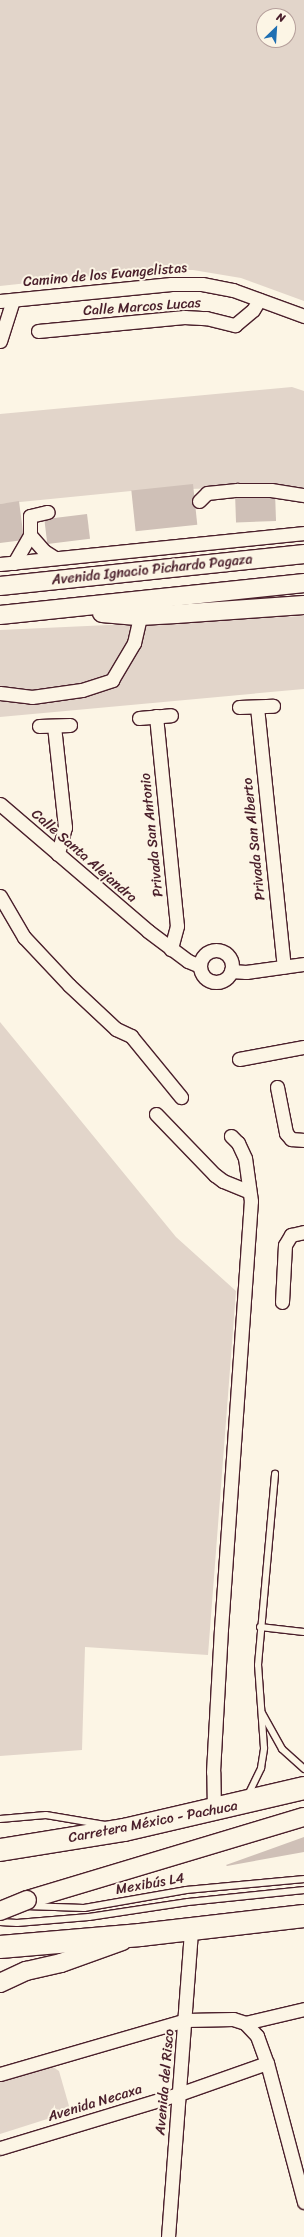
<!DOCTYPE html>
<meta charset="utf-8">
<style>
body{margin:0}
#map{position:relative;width:304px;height:2237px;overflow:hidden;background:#fcf5e5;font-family:Sriracha,sans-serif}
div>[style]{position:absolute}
.green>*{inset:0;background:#e2d5ca}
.building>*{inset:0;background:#cfc0b7;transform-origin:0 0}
.roads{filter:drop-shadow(1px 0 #4a1f2b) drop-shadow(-1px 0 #4a1f2b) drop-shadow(0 1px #4a1f2b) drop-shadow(0 -1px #4a1f2b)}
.service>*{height:6px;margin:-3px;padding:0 3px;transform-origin:3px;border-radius:3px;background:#fcf5e5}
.minor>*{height:13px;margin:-6.5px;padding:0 6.5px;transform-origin:6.5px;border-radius:6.5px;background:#fcf5e5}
.minor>.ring{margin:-6.5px;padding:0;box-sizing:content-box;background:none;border:13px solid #fcf5e5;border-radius:50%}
.secondary>*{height:18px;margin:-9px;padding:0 9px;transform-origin:9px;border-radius:9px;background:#fcf5e5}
.motorway>*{height:22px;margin:-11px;padding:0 11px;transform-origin:11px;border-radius:11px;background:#fcf5e5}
.bridges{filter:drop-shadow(1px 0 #4a1f2b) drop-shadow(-1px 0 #4a1f2b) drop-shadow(0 1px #4a1f2b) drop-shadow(0 -1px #4a1f2b)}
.secondary-bridge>*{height:18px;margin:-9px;padding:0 9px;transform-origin:9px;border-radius:9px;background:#fcf5e5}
span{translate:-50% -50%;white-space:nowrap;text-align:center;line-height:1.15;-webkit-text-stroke:4px #fcf5e5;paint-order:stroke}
.street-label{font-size:14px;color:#4a1f2b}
.north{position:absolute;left:256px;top:8px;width:40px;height:40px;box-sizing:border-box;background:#fcf5e5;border:1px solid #b59f9b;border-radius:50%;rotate:25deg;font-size:11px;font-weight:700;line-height:16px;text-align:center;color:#4a1f2b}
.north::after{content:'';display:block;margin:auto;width:14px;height:18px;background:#1f6fb2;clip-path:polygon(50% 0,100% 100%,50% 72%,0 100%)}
</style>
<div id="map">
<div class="green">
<div style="clip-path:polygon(evenodd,0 0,304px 0,304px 301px,241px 278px,193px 270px,149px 270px,0 286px,0 0,264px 16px,288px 16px,288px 40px,264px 40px,264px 16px)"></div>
<div style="clip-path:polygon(292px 387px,304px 391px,304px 491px,275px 486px,131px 491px,0 504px,0 414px)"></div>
<div style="clip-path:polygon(304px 616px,304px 689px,0 717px,0 630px)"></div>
<div style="clip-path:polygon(0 1022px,176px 1237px,236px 1291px,208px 1655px,85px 1647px,82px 1750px,0 1756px)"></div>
<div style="clip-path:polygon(50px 2065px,59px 2071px,69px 2106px,63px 2114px,0 2134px,0 2080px)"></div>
</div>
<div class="building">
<div style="left:193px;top:484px;width:41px;height:62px;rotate:84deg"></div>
<div style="left:275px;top:492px;width:29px;height:40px;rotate:88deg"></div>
<div style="clip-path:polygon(19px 501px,24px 540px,0 543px,0 504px)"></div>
<div style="left:87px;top:514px;width:25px;height:43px;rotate:83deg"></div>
<div style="clip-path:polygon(304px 1837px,304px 1852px,227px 1866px,226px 1865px)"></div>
</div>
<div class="roads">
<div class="service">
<div style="left:260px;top:1627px;width:44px;rotate:6.5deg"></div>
<div style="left:262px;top:1713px;width:41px;rotate:60.9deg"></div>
<div style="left:282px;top:1749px;width:30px;rotate:42deg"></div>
<div style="left:248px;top:1795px;width:30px;rotate:-64deg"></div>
<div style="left:261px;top:1768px;width:20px;rotate:-81deg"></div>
<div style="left:264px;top:1748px;width:83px;rotate:-94.1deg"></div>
<div style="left:258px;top:1665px;width:192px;rotate:-84.9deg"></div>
<div style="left:0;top:1819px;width:46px;rotate:-5deg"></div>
<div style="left:46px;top:1815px;width:60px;rotate:9.6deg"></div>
<div style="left:26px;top:1906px;width:58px;rotate:2deg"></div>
<div style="left:84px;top:1908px;width:104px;rotate:-10deg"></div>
<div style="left:186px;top:1890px;width:119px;rotate:-5.3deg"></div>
<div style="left:0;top:1922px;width:17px;rotate:3deg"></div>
<div style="left:17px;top:1923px;width:72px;rotate:-4.8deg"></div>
<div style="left:89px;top:1917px;width:100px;rotate:-8.6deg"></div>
<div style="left:188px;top:1902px;width:117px;rotate:-5.9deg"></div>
</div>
<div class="minor">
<div style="left:0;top:301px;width:172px;rotate:-5.7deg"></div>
<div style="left:171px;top:284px;width:31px"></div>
<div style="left:202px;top:284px;width:32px;rotate:11deg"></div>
<div style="left:233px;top:290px;width:76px;rotate:20.1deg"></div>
<div style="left:38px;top:331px;width:147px;rotate:-5.5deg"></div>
<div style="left:184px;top:317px;width:22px;rotate:3deg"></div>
<div style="left:206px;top:318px;width:30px;rotate:14deg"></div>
<div style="left:235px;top:325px;width:23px;rotate:-40deg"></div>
<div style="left:253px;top:310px;width:12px;rotate:-59deg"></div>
<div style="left:0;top:341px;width:43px;rotate:-72.4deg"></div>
<div style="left:199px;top:501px;width:11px;rotate:-45deg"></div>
<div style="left:207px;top:493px;width:30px;rotate:-6deg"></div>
<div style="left:237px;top:490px;width:34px"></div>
<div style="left:271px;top:490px;width:33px;rotate:9deg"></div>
<div style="left:30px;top:535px;width:21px;rotate:49deg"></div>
<div style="left:44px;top:551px;width:13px;rotate:32deg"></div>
<div style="left:14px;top:563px;width:32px;rotate:-60deg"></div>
<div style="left:30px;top:535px;width:19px;rotate:-90deg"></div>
<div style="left:30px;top:516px;width:18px;rotate:-13deg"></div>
<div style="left:0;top:564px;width:306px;rotate:-5.8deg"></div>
<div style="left:0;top:693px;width:32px;rotate:7deg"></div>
<div style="left:32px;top:697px;width:50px;rotate:-8deg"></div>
<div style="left:82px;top:690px;width:32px;rotate:-18deg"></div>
<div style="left:112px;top:680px;width:43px;rotate:-59.3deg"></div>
<div style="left:134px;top:643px;width:28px;rotate:-77deg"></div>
<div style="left:239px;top:707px;width:34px;rotate:-2deg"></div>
<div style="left:257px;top:707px;width:261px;rotate:84.1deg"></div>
<div style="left:156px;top:716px;width:211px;rotate:84.3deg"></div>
<div style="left:177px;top:926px;width:24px;rotate:105deg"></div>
<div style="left:139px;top:718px;width:32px;rotate:-5deg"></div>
<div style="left:39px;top:726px;width:31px;rotate:-2deg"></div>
<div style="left:54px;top:726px;width:102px;rotate:83.8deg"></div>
<div style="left:65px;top:827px;width:28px;rotate:105deg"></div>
<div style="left:0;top:804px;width:195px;rotate:40.6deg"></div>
<div style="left:148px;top:931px;width:50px;rotate:36.9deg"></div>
<div style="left:188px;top:961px;width:13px;rotate:23deg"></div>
<div style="left:0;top:896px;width:48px;rotate:59.7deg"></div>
<div style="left:24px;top:937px;width:66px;rotate:46.8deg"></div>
<div style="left:69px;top:985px;width:64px;rotate:43.1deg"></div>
<div style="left:116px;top:1029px;width:17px;rotate:25deg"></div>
<div style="left:131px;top:1036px;width:79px;rotate:50.7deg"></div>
<div class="ring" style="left:200px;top:950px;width:19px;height:19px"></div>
<div style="left:231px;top:971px;width:15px;rotate:4deg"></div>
<div style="left:246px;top:972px;width:59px;rotate:-7.9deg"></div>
<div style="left:239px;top:1059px;width:66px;rotate:-10.5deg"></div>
<div style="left:277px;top:1087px;width:47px;rotate:78.9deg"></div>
<div style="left:286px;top:1133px;width:8px;rotate:50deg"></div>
<div style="left:291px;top:1139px;width:13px;rotate:4deg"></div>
<div style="left:156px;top:1114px;width:85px;rotate:46deg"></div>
<div style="left:215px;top:1175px;width:10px;rotate:37deg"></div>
<div style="left:223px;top:1181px;width:27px;rotate:22deg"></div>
<div style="left:282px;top:1302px;width:57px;rotate:-87deg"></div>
<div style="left:285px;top:1245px;width:12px;rotate:-59deg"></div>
<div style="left:291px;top:1235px;width:13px;rotate:-13deg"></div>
<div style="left:214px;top:1811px;width:39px;rotate:-91deg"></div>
<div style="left:213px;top:1772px;width:143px;rotate:-86.8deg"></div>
<div style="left:221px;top:1629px;width:429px;rotate:-86deg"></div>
<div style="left:251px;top:1201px;width:43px;rotate:-97.9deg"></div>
<div style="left:245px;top:1158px;width:17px;rotate:-115deg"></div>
<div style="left:238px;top:1143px;width:10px;rotate:-135deg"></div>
<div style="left:245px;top:2023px;width:61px;rotate:-13.3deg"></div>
<div style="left:0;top:2074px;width:194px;rotate:-16.2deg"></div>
<div style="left:186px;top:2020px;width:47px;rotate:-1.2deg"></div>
<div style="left:233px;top:2019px;width:13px;rotate:18deg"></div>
<div style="left:245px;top:2023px;width:18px;rotate:47deg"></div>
<div style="left:257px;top:2036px;width:29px;rotate:70deg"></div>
<div style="left:267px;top:2063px;width:144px;rotate:75.1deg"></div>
<div style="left:0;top:2148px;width:187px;rotate:-16.8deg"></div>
<div style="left:179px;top:2094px;width:93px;rotate:-19.4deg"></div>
<div style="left:168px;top:2237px;width:309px;rotate:-85.7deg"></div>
</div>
<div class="secondary">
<div style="left:0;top:586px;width:306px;rotate:-6deg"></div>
<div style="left:102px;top:613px;width:38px;rotate:5deg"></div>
<div style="left:140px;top:616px;width:36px;rotate:-3deg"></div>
<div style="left:176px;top:614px;width:128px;rotate:-4deg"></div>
<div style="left:0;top:615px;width:306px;rotate:-6deg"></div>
<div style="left:27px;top:1900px;width:289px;rotate:-16.7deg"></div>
<div style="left:0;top:1983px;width:29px;rotate:-25deg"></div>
<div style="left:26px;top:1971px;width:36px;rotate:-13deg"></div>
<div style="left:61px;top:1963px;width:65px;rotate:-19.8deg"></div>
</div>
<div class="motorway">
<div style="left:0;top:1850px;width:126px;rotate:-9.2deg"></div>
<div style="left:124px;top:1830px;width:185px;rotate:-13.1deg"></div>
<div style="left:0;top:1947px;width:141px;rotate:-4.9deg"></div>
<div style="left:140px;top:1935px;width:165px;rotate:-6.6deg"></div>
</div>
</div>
<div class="bridges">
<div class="secondary-bridge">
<div style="left:0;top:1911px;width:29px;rotate:-22deg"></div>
</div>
</div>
<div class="street-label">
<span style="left:105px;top:275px;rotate:-5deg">Camino de los Evangelistas</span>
<span style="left:142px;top:307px;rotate:-4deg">Calle Marcos Lucas</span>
<span style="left:152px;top:570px;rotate:-6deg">Avenida Ignacio Pichardo Pagaza</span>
<span style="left:152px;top:835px;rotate:-96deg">Privada San Antonio</span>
<span style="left:254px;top:839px;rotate:-96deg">Privada San Alberto</span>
<span style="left:84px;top:856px;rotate:41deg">Calle Santa Alejandra</span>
<span style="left:153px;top:1822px;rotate:-11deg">Carretera México - Pachuca</span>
<span style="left:150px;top:1884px;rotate:-10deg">Mexibús L4</span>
<span style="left:165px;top:2082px;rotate:-85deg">Avenida del Risco</span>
<span style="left:95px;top:2103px;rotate:-17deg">Avenida Necaxa</span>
</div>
<div class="north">N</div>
</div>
